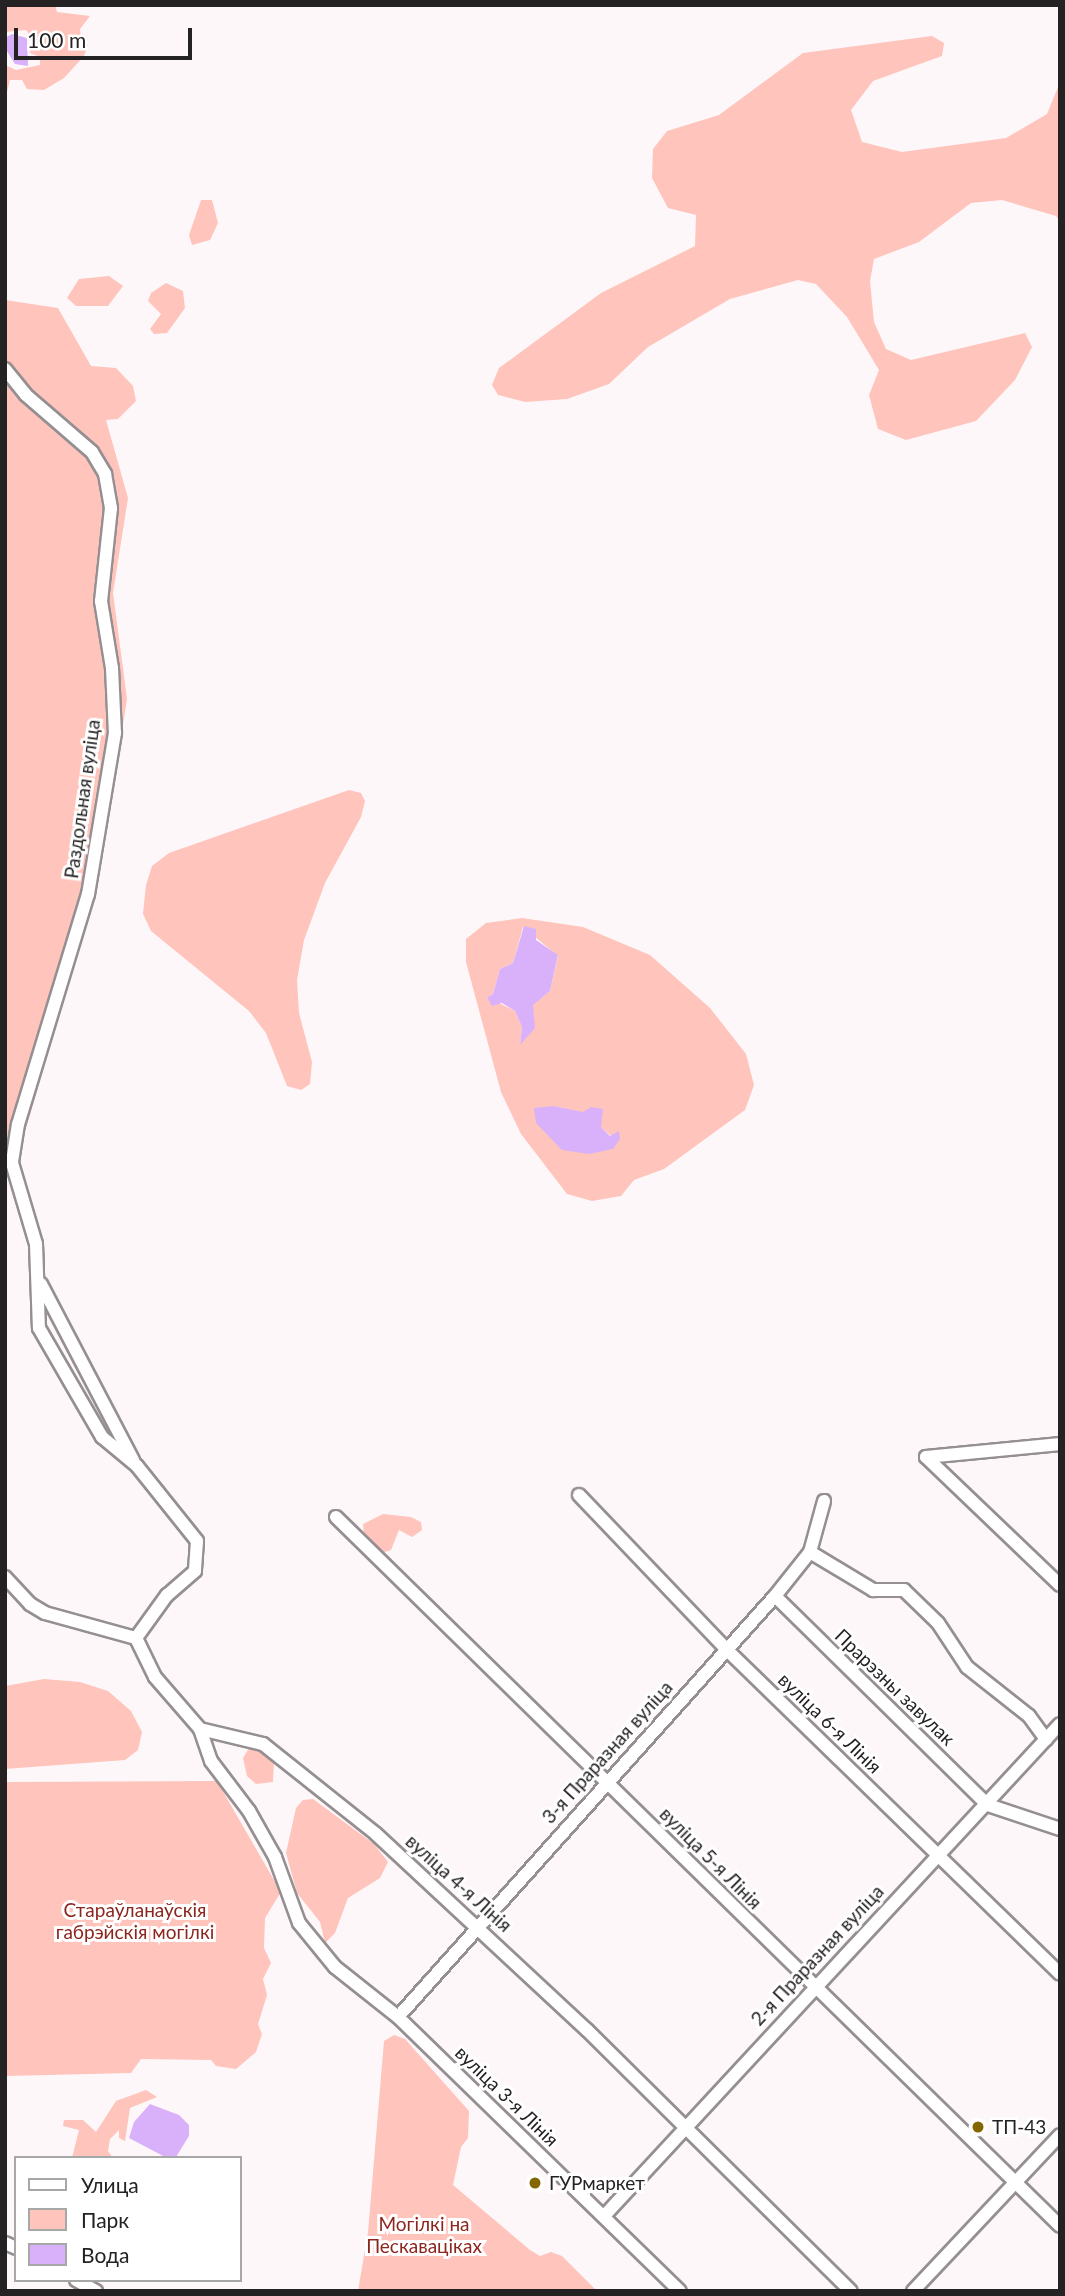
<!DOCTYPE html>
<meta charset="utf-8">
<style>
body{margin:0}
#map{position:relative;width:1065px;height:2296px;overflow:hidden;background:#fef7fa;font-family:Lato,sans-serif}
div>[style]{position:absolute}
.green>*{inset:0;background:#ffc4bb}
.water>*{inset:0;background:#d9b1fa}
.roads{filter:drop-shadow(2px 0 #958f92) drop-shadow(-2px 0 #958f92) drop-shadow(0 2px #958f92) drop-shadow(0 -2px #958f92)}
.minor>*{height:12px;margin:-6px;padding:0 6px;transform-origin:6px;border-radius:6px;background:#fff}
.dots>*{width:19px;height:19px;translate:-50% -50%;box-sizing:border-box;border:4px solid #fff;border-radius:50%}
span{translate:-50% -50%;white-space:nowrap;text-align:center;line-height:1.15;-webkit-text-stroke:6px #fff;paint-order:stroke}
.street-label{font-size:19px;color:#252224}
.park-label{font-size:19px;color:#8b251d}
.poi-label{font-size:19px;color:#252224}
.left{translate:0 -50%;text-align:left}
.frame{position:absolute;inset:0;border:7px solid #252224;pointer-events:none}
.legend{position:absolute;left:14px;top:2156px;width:228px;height:126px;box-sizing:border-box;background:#fff;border:2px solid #a8a7a7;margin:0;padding:9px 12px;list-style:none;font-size:21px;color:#252224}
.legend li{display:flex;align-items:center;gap:14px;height:35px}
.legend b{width:35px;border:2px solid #a8a7a7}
.scale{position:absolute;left:14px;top:28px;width:178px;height:32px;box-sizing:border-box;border:4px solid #252224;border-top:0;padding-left:9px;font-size:21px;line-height:24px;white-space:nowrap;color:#252224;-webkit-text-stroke:5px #fff;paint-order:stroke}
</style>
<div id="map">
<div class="green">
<div style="clip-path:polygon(5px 5px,55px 5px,57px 12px,90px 16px,80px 29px,81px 39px,88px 45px,84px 56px,64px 78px,44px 90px,27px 89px,22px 80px,10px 80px,5px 100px,5px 65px,16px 70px,40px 65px,40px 57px,30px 53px,32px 38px,26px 30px,5px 32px)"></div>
<div style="clip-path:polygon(932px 36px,944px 43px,942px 56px,873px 81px,851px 110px,862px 142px,902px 152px,1006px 138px,1047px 114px,1060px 82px,1060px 222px,1056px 216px,1002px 200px,971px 203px,919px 242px,874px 259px,870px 281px,874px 322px,886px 349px,911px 360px,1025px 333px,1032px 347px,1015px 380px,976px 421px,906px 440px,878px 429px,869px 395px,879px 370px,847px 317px,816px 284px,798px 280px,730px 299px,648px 347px,609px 384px,567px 399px,525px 402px,498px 395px,492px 385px,499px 368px,601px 293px,695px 246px,696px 215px,668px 208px,652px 178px,653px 149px,667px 131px,719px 115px,803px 53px)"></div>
<div style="clip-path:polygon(201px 200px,212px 200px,218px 223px,210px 240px,192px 245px,189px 235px)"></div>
<div style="clip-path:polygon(109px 276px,123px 286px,108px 306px,76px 306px,67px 298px,79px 279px)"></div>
<div style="clip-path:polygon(166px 283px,183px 291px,185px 308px,167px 333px,154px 334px,150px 329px,161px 314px,148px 301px,151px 293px)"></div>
<div style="clip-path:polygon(5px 300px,58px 308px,91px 366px,116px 368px,133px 386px,136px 401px,118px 419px,106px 420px,128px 498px,113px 593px,127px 699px,99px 874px,20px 1149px,5px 1154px)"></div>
<div style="clip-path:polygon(349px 790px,361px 793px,365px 801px,361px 817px,325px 883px,304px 940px,297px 980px,299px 1013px,312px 1062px,310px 1084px,301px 1090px,287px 1086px,266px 1033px,249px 1011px,151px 931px,143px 914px,146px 885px,152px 866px,169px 853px)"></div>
<div style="clip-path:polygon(evenodd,522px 918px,583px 927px,650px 955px,710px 1008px,746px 1054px,754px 1085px,745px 1110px,664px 1169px,634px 1180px,621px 1196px,592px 1201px,567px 1194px,521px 1134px,501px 1092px,466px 962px,466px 939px,486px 923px,522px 918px,523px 927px,558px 956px,550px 991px,533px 1004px,533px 1022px,520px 1045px,522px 1027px,515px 1011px,487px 997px,493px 994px,500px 969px,513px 963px,523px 927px,522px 918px,554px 1106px,599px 1116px,601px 1127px,611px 1136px,619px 1132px,589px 1154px,554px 1106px)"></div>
<div style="clip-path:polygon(383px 1514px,411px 1517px,421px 1522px,422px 1530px,412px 1537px,399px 1530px,391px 1550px,379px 1554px,364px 1536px,363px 1524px)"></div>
<div style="clip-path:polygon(44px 1679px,80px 1682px,108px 1691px,131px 1711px,142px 1732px,138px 1750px,125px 1760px,5px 1769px,5px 1686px)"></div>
<div style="clip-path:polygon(249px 1748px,261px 1748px,274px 1760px,273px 1782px,256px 1784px,247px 1776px,243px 1758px)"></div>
<div style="clip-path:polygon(217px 1781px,281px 1892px,265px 1918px,264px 1948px,271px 1963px,263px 1979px,267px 1995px,258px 2024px,262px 2034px,256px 2052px,236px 2069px,216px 2066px,211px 2060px,141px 2059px,131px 2073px,5px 2076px,5px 1782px)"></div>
<div style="clip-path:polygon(313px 1799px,374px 1844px,388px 1862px,380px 1878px,348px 1898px,335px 1933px,325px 1943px,320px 1922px,297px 1893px,286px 1853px,296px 1808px,303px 1800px)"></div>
<div style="clip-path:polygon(394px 2035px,405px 2039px,469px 2111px,468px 2138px,461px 2147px,453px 2185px,530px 2250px,540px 2256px,551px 2252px,562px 2256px,597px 2291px,358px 2291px,368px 2232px,384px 2041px)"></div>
<div style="clip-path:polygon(146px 2090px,157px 2097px,130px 2108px,125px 2141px,119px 2138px,119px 2130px,110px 2139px,108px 2151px,113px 2158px,72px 2158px,79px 2130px,63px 2126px,64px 2120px,83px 2120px,96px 2132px,116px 2101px)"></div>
</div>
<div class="water">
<div style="clip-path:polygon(12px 34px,27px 38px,28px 66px,15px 64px,5px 48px,5px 38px)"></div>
<div style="clip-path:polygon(524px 926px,536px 929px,536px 940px,558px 955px,550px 991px,533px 1005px,535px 1028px,520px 1045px,522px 1027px,515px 1011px,502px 1003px,492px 1006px,487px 997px,493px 994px,500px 969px,513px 963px)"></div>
<div style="clip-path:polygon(554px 1106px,583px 1112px,591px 1107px,603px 1109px,601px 1127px,610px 1136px,619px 1131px,620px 1139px,613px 1149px,589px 1154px,562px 1150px,536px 1123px,534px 1108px)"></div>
<div style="clip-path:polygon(150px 2104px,179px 2115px,189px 2125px,189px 2136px,176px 2157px,165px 2157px,129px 2138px,134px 2122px)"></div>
</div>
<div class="roads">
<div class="minor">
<div style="left:5px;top:369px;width:33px;rotate:51deg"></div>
<div style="left:26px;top:395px;width:87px;rotate:40.8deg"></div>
<div style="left:92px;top:452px;width:26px;rotate:59deg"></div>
<div style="left:105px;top:474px;width:35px;rotate:80deg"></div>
<div style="left:111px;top:508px;width:94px;rotate:96.1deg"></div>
<div style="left:101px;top:601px;width:68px;rotate:80.7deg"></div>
<div style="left:112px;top:668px;width:65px;rotate:87.4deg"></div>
<div style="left:115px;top:733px;width:163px;rotate:99.5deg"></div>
<div style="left:88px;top:894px;width:240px;rotate:106.9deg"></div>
<div style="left:18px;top:1124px;width:39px;rotate:99deg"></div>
<div style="left:12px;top:1163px;width:84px;rotate:73.5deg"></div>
<div style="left:36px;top:1244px;width:84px;rotate:88deg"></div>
<div style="left:39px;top:1328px;width:126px;rotate:60deg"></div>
<div style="left:102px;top:1437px;width:45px;rotate:39.6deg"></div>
<div style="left:137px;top:1466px;width:96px;rotate:51.3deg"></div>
<div style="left:197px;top:1541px;width:30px;rotate:94deg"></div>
<div style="left:195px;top:1571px;width:37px;rotate:139deg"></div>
<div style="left:167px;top:1595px;width:53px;rotate:125.8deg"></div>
<div style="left:41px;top:1284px;width:199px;rotate:62.4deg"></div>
<div style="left:926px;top:1457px;width:185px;rotate:43.7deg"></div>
<div style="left:926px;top:1457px;width:135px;rotate:-5.5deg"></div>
<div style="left:579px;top:1495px;width:211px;rotate:46.3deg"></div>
<div style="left:725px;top:1648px;width:467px;rotate:44.2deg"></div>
<div style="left:336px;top:1517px;width:1013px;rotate:44.4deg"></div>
<div style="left:810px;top:1552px;width:74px;rotate:31.1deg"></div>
<div style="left:873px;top:1590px;width:31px"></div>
<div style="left:904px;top:1590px;width:47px;rotate:44.1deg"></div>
<div style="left:938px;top:1623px;width:53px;rotate:56.6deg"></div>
<div style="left:967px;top:1667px;width:79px;rotate:38.3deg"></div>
<div style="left:1029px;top:1716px;width:29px;rotate:54deg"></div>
<div style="left:5px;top:1577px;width:37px;rotate:47deg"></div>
<div style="left:30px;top:1604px;width:17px;rotate:31deg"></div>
<div style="left:45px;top:1613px;width:94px;rotate:15.4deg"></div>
<div style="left:136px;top:1638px;width:43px;rotate:64deg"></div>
<div style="left:155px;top:1677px;width:69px;rotate:49.1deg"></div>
<div style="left:200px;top:1729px;width:65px;rotate:13.4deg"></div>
<div style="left:263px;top:1744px;width:144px;rotate:38.5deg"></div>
<div style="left:376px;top:1834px;width:288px;rotate:42.9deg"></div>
<div style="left:587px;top:2030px;width:371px;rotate:44.7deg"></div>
<div style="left:775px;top:1596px;width:298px;rotate:44.5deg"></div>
<div style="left:988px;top:1805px;width:76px;rotate:18.4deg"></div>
<div style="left:200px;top:1729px;width:34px;rotate:71deg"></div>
<div style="left:211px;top:1761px;width:63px;rotate:52.8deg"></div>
<div style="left:249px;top:1811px;width:53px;rotate:60.5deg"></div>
<div style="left:275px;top:1857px;width:70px;rotate:70deg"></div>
<div style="left:299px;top:1923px;width:57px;rotate:50.7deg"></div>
<div style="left:335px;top:1967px;width:80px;rotate:38.4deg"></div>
<div style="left:398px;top:2017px;width:393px;rotate:44.2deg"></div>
<div style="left:398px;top:2017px;width:565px;rotate:-48.16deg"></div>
<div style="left:775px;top:1596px;width:56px;rotate:-51.5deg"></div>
<div style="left:810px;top:1552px;width:53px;rotate:-74.6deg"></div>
<div style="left:605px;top:2215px;width:669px;rotate:-47.18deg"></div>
<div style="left:5px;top:2243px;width:12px;rotate:24deg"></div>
<div style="left:76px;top:2280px;width:23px;rotate:29deg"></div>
<div style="left:913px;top:2291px;width:214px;rotate:-46.7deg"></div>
</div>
</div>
<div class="dots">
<div style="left:978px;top:2127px;background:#856701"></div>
<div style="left:535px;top:2183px;background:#856701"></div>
</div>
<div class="street-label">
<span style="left:82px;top:799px;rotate:-82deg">Раздольная вуліца</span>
<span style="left:895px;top:1687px;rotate:44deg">Прарэзны завулак</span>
<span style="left:830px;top:1723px;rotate:44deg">вуліца 6-я Лінія</span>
<span style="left:607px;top:1752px;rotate:-48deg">3-я Праразная вуліца</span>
<span style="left:711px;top:1858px;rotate:45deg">вуліца 5-я Лінія</span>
<span style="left:459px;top:1883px;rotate:42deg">вуліца 4-я Лінія</span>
<span style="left:817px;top:1955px;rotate:-47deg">2-я Праразная вуліца</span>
<span style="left:507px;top:2096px;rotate:44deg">вуліца 3-я Лінія</span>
</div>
<div class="park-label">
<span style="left:135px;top:1921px">Стараўланаўскія<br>габрэйскія могілкі</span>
<span style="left:424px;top:2235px">Могілкі на<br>Пескаваціках</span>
</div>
<div class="poi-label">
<span class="left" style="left:992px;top:2127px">ТП-43</span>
<span class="left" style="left:549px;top:2183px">ГУРмаркет</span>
</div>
<div class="frame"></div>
<ul class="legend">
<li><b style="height:9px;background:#fff"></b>Улица</li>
<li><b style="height:19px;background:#ffc4bb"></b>Парк</li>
<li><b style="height:19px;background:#d9b1fa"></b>Вода</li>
</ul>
<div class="scale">100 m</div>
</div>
